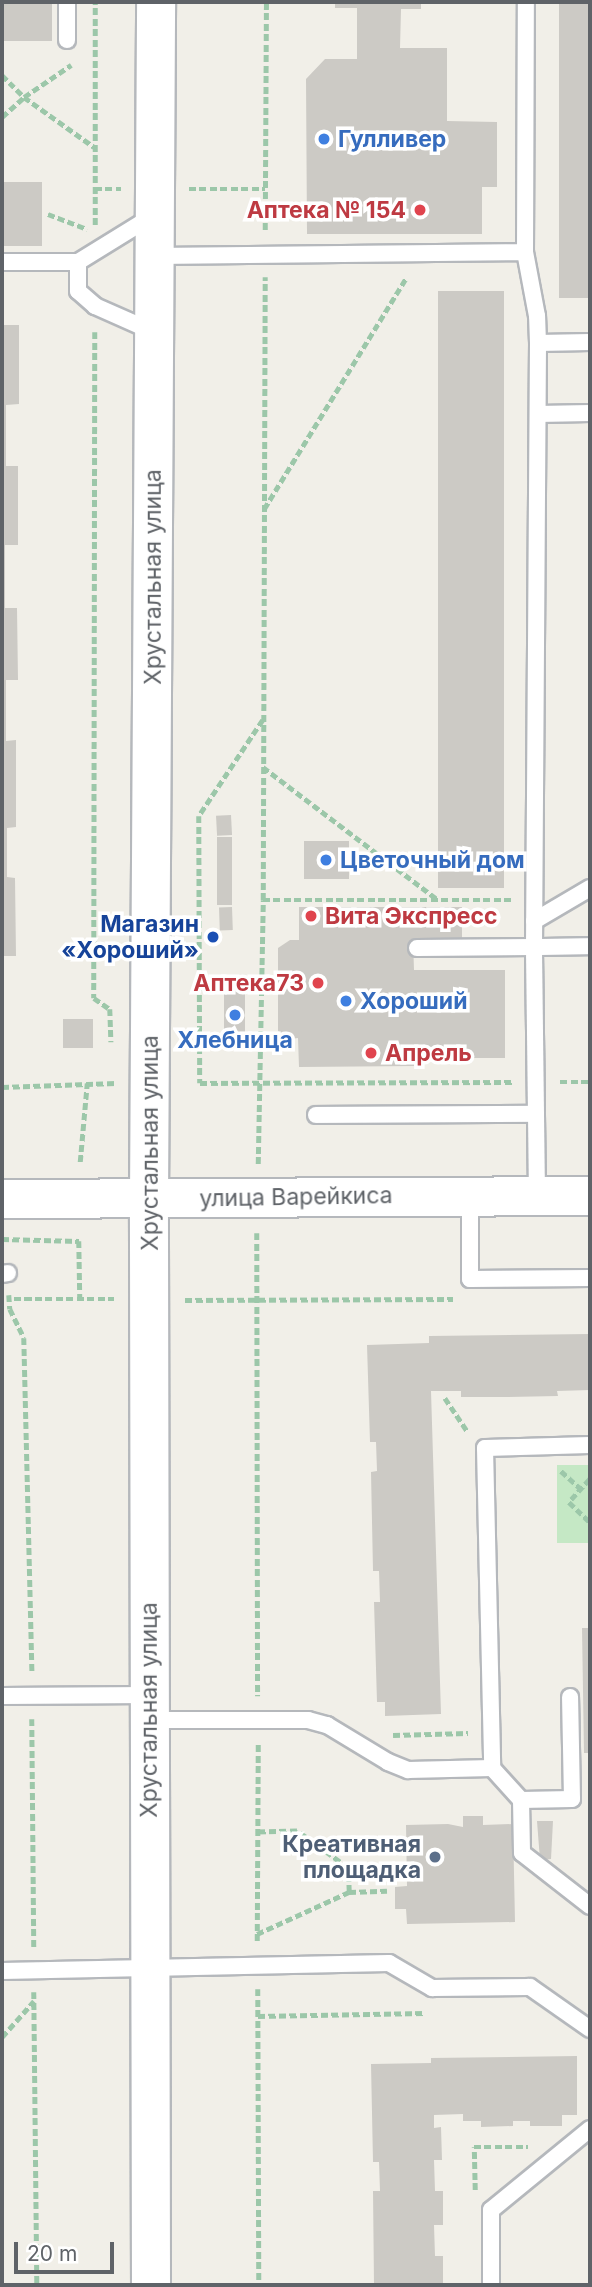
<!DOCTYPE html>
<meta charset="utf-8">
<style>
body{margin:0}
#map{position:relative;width:592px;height:2287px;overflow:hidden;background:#f1efe8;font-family:Inter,sans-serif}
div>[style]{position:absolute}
.green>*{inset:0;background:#c5e8c5;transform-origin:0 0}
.building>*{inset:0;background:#cccac5;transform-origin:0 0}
.path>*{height:4.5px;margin-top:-2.25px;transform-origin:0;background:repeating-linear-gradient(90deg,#9cc7a9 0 7px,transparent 0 10.5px)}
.roads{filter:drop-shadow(2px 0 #b5b8bc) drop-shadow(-2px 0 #b5b8bc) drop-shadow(0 2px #b5b8bc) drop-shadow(0 -2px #b5b8bc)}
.lane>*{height:16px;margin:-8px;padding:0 8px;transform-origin:8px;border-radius:8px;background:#fff}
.secondary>*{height:38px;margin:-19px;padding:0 19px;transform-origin:19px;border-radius:19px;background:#fff}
.dots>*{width:19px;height:19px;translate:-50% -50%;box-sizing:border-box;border:4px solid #fff;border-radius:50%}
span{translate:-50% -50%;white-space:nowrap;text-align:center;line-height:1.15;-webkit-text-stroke:7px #fff;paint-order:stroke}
.shop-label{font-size:23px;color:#366cbe;font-weight:700}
.left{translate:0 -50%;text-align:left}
.health-label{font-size:23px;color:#be3a42;font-weight:700}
.right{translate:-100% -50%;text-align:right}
.street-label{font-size:23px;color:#5f6368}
.transit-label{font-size:23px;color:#164399;font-weight:700}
.service-label{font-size:23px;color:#4e5e75;font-weight:700}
.frame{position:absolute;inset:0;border:4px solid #5f6368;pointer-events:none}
.scale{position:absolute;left:14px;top:2242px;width:100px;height:32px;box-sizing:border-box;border:4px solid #5f6368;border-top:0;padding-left:9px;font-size:21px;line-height:24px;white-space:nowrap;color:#5f6368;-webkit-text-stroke:5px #fff;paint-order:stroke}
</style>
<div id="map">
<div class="green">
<div style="left:557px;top:1465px;width:33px;height:78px"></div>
</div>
<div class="building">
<div style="left:2px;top:2px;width:50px;height:39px"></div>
<div style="clip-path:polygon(335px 2px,421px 2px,421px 9px,401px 9px,400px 48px,447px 48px,447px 121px,497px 122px,497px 187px,482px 187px,482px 234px,307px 234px,306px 79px,325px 59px,357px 59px,357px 8px,335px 8px)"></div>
<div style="left:559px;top:2px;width:31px;height:296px"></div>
<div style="left:2px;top:182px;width:40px;height:64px"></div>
<div style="left:438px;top:291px;width:66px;height:597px"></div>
<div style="clip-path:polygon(2px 292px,4px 325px,19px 325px,19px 404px,6px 405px,6px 466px,18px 466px,18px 545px,5px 545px,5px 608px,17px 608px,18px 680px,6px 680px,6px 741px,16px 740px,16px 827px,7px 828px,7px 877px,15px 878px,16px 956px,2px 956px)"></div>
<div style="left:231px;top:815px;width:20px;height:15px;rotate:87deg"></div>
<div style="left:217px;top:837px;width:15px;height:68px"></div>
<div style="left:304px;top:841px;width:45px;height:38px"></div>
<div style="left:232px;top:907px;width:23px;height:13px;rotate:88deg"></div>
<div style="clip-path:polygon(299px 907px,462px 907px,462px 939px,413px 939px,414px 970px,505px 970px,505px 1058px,414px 1058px,414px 1066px,299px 1067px,298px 1038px,290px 1039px,278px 1031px,278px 948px,290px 940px,299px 940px)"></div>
<div style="left:224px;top:981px;width:21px;height:67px"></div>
<div style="left:63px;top:1019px;width:30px;height:29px"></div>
<div style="clip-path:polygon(590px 1334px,590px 1390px,557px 1391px,558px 1396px,504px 1397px,461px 1397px,461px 1391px,431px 1391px,441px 1714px,385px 1716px,385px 1702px,377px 1702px,374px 1602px,380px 1602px,379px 1571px,373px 1571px,371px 1472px,377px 1471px,376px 1442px,370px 1442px,367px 1345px,429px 1343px,429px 1336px)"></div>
<div style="clip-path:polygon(582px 1628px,590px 1628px,590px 1753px,584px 1753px)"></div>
<div style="clip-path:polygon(463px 1816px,483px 1816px,483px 1825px,513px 1824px,515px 1922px,407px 1924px,406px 1909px,395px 1909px,395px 1887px,407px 1886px,406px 1825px,448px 1824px,463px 1827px)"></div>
<div style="clip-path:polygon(537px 1821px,553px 1821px,551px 1859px,540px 1860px)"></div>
<div style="clip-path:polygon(577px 2056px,577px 2115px,562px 2115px,562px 2126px,530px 2126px,530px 2121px,513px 2121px,513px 2126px,481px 2127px,481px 2121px,463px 2121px,463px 2114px,434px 2115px,434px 2128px,441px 2127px,442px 2160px,434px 2160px,435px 2191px,443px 2191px,443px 2225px,434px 2225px,435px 2256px,443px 2256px,443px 2285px,374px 2285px,373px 2191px,380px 2191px,379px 2162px,373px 2162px,371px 2064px,431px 2063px,431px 2058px)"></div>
</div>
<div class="path">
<div style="left:2px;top:75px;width:31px;rotate:45deg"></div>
<div style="left:24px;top:97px;width:86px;rotate:35.5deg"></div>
<div style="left:2px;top:117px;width:30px;rotate:-42deg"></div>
<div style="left:24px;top:97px;width:57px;rotate:-34.2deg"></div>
<div style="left:95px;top:189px;width:26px"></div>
<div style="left:189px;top:189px;width:76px"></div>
<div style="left:48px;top:214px;width:42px;rotate:21deg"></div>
<div style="left:95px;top:225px;width:223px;rotate:-90deg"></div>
<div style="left:265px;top:230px;width:228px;rotate:-89.7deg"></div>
<div style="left:95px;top:332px;width:666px;rotate:90.09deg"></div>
<div style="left:94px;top:998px;width:19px;rotate:35deg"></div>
<div style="left:110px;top:1009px;width:33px;rotate:88deg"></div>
<div style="left:264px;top:509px;width:271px;rotate:-58.4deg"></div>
<div style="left:263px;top:720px;width:115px;rotate:123.7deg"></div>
<div style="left:199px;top:816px;width:267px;rotate:89.8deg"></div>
<div style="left:200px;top:1083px;width:312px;rotate:-0.2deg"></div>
<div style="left:263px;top:767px;width:218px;rotate:37.2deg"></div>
<div style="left:263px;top:900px;width:249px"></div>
<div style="left:560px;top:1082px;width:30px"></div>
<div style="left:2px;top:1087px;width:114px;rotate:-2deg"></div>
<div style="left:80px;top:1162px;width:79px;rotate:-84.9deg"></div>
<div style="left:258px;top:1164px;width:264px;rotate:-88.9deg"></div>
<div style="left:263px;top:900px;width:623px;rotate:-89.82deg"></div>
<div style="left:257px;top:1233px;width:463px;rotate:89.9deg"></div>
<div style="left:2px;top:1239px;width:77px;rotate:1.5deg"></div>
<div style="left:79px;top:1241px;width:59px;rotate:89deg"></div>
<div style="left:9px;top:1295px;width:14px;rotate:86deg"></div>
<div style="left:10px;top:1309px;width:32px;rotate:64deg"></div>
<div style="left:24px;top:1338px;width:334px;rotate:88.6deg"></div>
<div style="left:14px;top:1299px;width:100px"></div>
<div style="left:185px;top:1300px;width:268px;rotate:-0.2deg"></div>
<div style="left:445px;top:1398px;width:40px;rotate:56deg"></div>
<div style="left:561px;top:1471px;width:27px;rotate:42deg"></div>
<div style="left:590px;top:1479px;width:31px;rotate:132deg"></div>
<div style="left:569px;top:1502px;width:29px;rotate:44deg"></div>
<div style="left:32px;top:1719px;width:229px;rotate:89.5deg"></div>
<div style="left:393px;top:1735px;width:75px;rotate:-1.5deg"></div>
<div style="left:349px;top:1892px;width:38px;rotate:-2deg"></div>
<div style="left:257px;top:1934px;width:101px;rotate:-24.5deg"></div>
<div style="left:349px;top:1892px;width:24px;rotate:-92deg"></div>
<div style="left:348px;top:1868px;width:63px;rotate:-144deg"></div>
<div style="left:297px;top:1831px;width:40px;rotate:178.6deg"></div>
<div style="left:257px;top:1941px;width:197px;rotate:-89.7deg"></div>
<div style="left:258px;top:1989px;width:296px;rotate:89.8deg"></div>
<div style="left:34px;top:1992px;width:293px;rotate:89.4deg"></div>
<div style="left:258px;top:2016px;width:167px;rotate:-1deg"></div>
<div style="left:2px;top:2037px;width:48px;rotate:-48.4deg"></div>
<div style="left:475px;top:2190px;width:43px;rotate:-91.3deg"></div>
<div style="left:474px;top:2147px;width:54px"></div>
</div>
<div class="roads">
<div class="lane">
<div style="left:67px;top:2px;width:38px;rotate:90deg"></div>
<div style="left:155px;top:256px;width:370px;rotate:-0.6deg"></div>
<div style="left:2px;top:262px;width:76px"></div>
<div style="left:78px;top:262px;width:89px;rotate:-31.7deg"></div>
<div style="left:78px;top:262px;width:29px;rotate:90deg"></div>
<div style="left:78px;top:291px;width:23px;rotate:41deg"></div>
<div style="left:95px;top:306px;width:64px;rotate:23.8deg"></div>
<div style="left:538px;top:343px;width:52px;rotate:-1.1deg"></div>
<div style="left:538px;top:414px;width:52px;rotate:-1.1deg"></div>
<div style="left:534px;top:921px;width:65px;rotate:-30.5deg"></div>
<div style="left:417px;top:948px;width:117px;rotate:-0.5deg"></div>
<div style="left:534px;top:947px;width:604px;rotate:-89.62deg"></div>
<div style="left:538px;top:343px;width:27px;rotate:-92deg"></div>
<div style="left:537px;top:316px;width:65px;rotate:-100.6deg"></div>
<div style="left:525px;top:252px;width:250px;rotate:-89.8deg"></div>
<div style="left:316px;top:1115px;width:220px;rotate:-0.3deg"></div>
<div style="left:470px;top:1196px;width:83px;rotate:90deg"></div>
<div style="left:470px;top:1279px;width:120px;rotate:-0.5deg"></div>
<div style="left:537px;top:1196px;width:249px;rotate:-90.7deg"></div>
<div style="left:534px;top:947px;width:56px;rotate:-1deg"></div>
<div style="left:2px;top:1274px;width:6px;rotate:-9deg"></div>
<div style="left:590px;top:1445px;width:105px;rotate:178.4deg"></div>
<div style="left:485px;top:1448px;width:320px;rotate:88.7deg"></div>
<div style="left:492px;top:1768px;width:43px;rotate:47.8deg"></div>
<div style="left:521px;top:1800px;width:53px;rotate:88.9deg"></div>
<div style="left:522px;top:1853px;width:86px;rotate:37.9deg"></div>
<div style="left:2px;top:1696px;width:147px;rotate:-0.4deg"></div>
<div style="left:150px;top:1720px;width:158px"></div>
<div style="left:308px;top:1720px;width:20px;rotate:15deg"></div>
<div style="left:327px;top:1725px;width:71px;rotate:31.2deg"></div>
<div style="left:388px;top:1762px;width:22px;rotate:22deg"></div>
<div style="left:408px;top:1770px;width:84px;rotate:-1.4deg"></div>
<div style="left:521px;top:1800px;width:51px;rotate:-1.1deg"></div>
<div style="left:572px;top:1799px;width:102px;rotate:-91.1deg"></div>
<div style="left:2px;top:1971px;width:387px;rotate:-1.2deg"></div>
<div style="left:389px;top:1963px;width:50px;rotate:30.2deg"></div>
<div style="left:432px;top:1988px;width:98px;rotate:-0.6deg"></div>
<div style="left:530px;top:1987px;width:73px;rotate:35deg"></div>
<div style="left:491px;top:2285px;width:75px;rotate:-90deg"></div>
<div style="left:491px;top:2210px;width:128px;rotate:-39.3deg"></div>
</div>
<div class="secondary">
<div style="left:2px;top:1199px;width:588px;rotate:-0.29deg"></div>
<div style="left:151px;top:2285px;width:1086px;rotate:-90.11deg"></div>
<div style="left:149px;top:1199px;width:1197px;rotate:-89.66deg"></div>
</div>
</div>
<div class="dots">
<div style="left:324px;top:139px;background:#3f7fe0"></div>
<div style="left:420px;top:210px;background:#e0444e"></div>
<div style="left:326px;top:860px;background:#3f7fe0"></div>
<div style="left:311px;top:916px;background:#e0444e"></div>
<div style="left:213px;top:937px;background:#1a4fb4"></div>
<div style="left:318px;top:983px;background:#e0444e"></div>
<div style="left:346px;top:1001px;background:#3f7fe0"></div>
<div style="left:235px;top:1015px;background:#3f7fe0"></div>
<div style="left:371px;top:1053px;background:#e0444e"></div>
<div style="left:435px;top:1857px;background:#5c6f8a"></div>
</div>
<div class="shop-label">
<span class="left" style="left:338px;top:139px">Гулливер</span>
<span class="left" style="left:340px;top:860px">Цветочный дом</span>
<span class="left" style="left:360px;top:1001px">Хороший</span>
<span style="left:235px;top:1040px">Хлебница</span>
</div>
<div class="health-label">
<span class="right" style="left:406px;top:210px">Аптека № 154</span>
<span class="left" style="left:325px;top:916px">Вита Экспресс</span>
<span class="right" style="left:304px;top:983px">Аптека73</span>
<span class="left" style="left:385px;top:1053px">Апрель</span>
</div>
<div class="street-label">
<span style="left:153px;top:577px;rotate:-90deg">Хрустальная улица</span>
<span style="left:150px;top:1143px;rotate:-90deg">Хрустальная улица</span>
<span style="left:296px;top:1197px;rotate:-1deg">улица Варейкиса</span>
<span style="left:149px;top:1710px;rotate:-90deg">Хрустальная улица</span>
</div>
<div class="transit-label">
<span class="right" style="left:199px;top:937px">Магазин<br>«Хороший»</span>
</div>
<div class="service-label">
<span class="right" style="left:421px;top:1857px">Креативная<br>площадка</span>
</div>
<div class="frame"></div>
<div class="scale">20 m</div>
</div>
